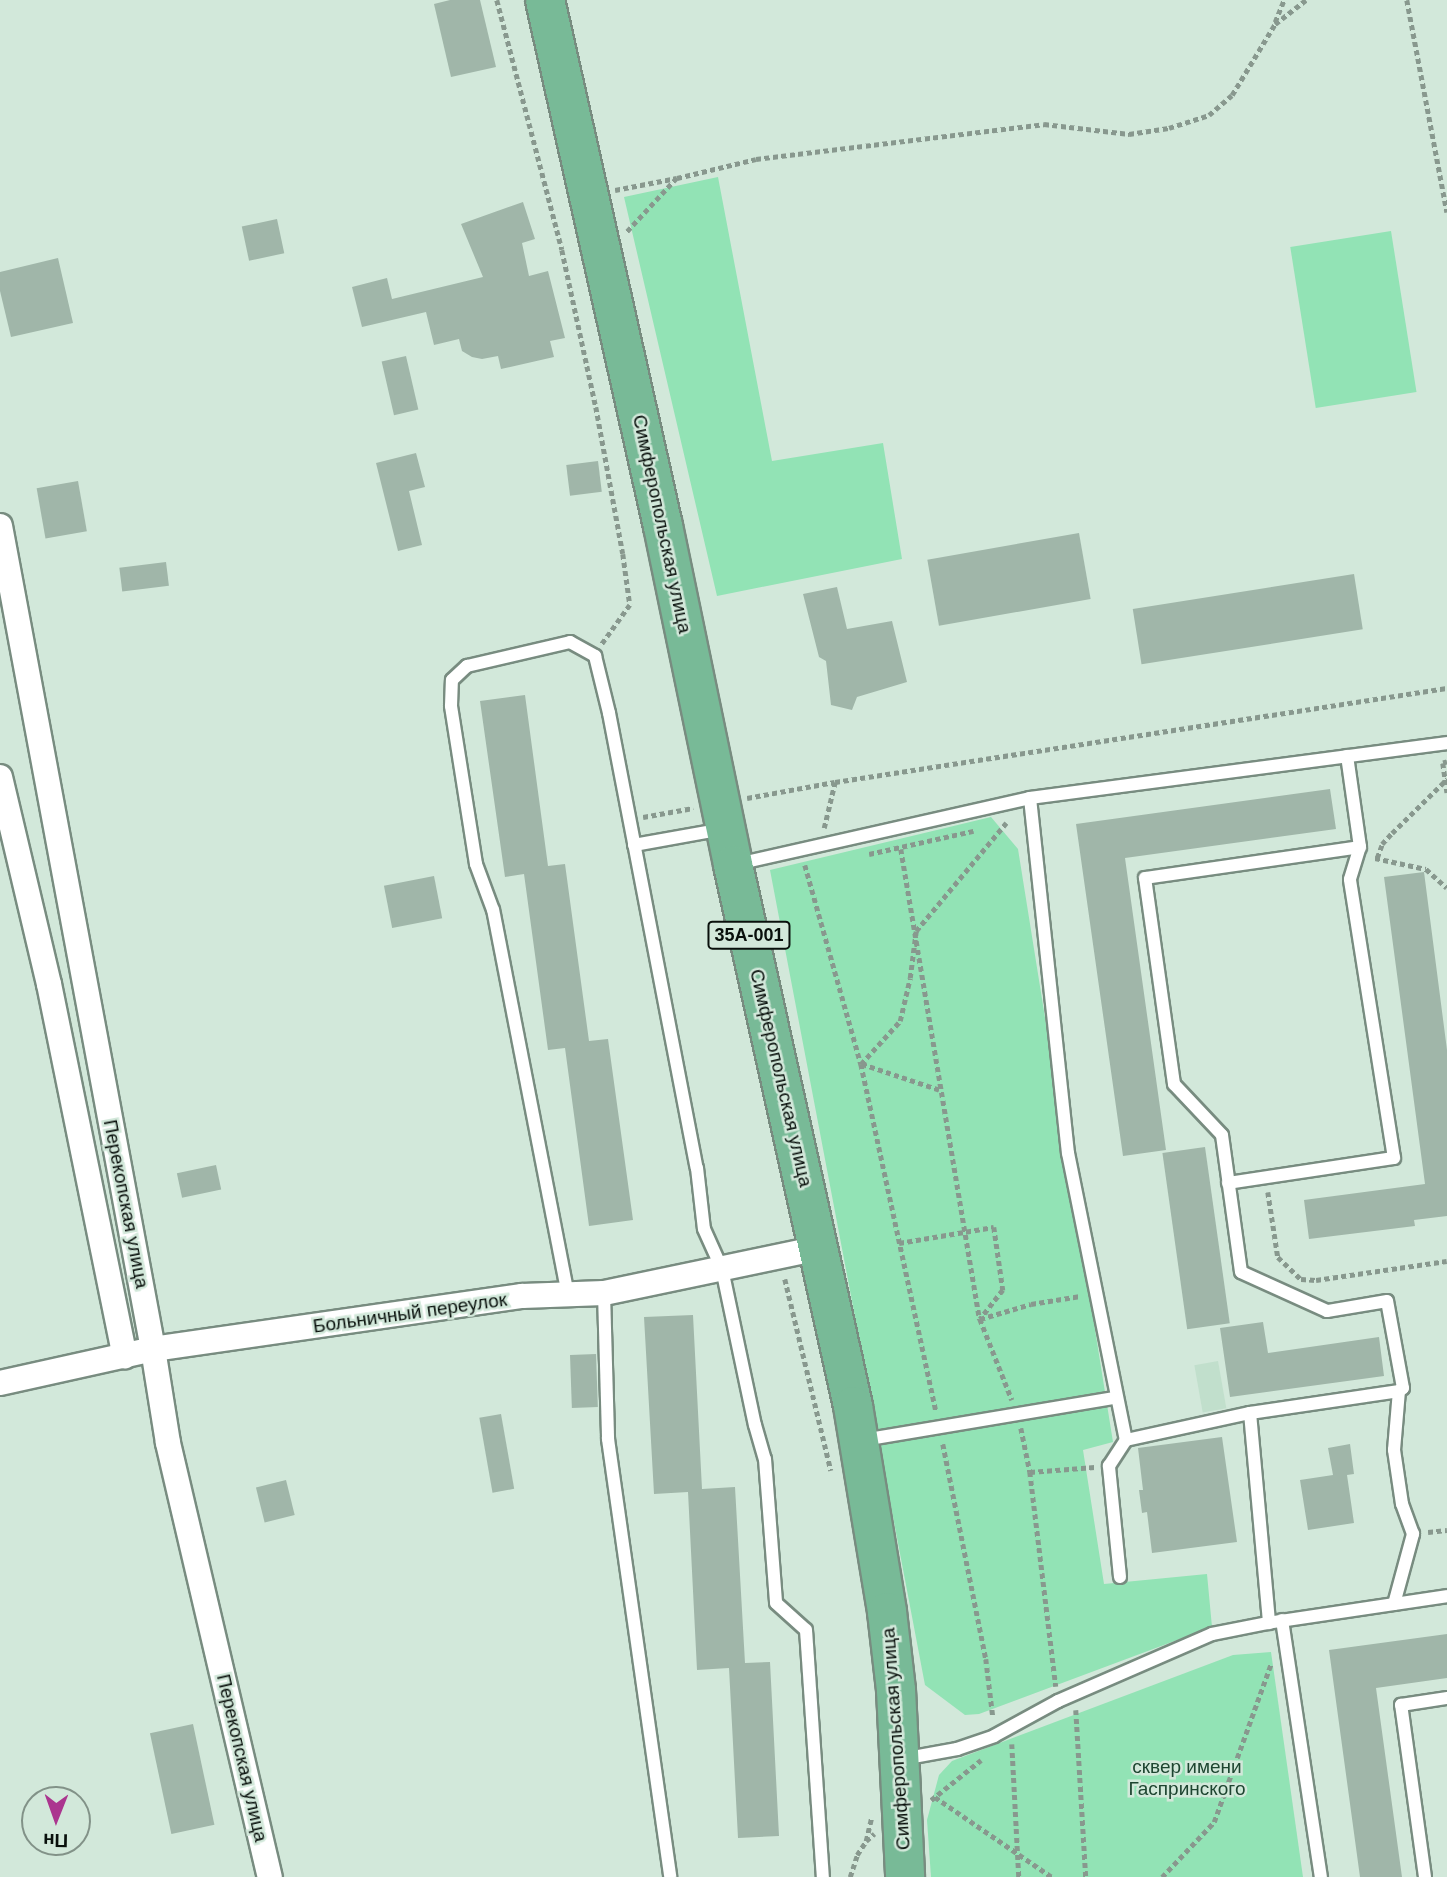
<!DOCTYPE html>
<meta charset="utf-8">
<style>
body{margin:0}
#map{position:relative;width:1447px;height:1877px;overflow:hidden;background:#d2e8da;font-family:Helvetica,sans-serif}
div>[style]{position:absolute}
.built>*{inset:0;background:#c1dfcc;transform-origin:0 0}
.green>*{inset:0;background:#92e3b5;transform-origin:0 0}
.building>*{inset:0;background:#a0b6a9;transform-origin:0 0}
.path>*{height:4.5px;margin-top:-2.25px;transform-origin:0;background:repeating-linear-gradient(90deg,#88988e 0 5px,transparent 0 8.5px)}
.roads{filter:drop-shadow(2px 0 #788c80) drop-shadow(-2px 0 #788c80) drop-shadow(0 2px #788c80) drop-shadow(0 -2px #788c80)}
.service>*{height:12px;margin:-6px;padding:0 6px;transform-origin:6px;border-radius:6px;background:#fff}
.minor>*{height:24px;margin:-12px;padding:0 12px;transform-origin:12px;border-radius:12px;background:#fff}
.trunk>*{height:38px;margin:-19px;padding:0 19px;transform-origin:19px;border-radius:19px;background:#78ba97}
span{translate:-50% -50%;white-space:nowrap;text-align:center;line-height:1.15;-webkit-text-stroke:5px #d2e8da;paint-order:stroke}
.shield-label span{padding:2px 5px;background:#d2e8da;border:2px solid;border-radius:5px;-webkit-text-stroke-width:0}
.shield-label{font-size:18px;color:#09100c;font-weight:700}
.street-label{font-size:19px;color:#09100c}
.park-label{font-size:19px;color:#1d4530}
.north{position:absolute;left:21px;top:1786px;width:70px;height:70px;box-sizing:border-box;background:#d2e8da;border:2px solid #829288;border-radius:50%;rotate:181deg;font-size:19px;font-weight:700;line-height:28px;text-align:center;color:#09100c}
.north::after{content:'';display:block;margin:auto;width:24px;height:32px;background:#ab368f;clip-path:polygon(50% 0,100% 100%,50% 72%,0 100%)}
</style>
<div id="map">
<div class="built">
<div style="left:1218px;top:1361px;width:48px;height:24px;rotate:80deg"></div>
</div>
<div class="green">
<div style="clip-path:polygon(718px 177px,772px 461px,883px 443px,902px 559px,717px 596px,624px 197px)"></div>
<div style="left:1391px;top:231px;width:163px;height:102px;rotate:81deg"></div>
<div style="clip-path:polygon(991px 817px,1018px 849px,1113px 1442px,1083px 1450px,1104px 1584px,1207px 1574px,1212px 1627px,979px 1714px,965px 1715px,925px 1685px,770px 870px)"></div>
<div style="clip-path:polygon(1271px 1652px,1303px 1877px,931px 1877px,927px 1820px,939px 1775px,952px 1761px,1233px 1655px)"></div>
</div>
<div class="building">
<div style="clip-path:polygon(450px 0,480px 0,496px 67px,451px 77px,434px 4px)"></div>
<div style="clip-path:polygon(523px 202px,535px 239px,522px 243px,529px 276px,548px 271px,565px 338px,550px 341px,554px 357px,501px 369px,498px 356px,482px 359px,472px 357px,462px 351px,459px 339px,434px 345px,426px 312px,362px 327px,352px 287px,387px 278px,392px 299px,483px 277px,461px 224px)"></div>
<div style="left:277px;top:219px;width:35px;height:36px;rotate:78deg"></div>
<div style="clip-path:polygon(58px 258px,73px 323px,11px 337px,0 291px,0 272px)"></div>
<div style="left:406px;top:356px;width:55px;height:25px;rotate:77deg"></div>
<div style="clip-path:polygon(416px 453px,425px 487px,409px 491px,422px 545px,398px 551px,376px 463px)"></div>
<div style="left:598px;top:461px;width:31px;height:32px;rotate:83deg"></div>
<div style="left:78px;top:481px;width:51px;height:42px;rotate:80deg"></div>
<div style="left:1079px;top:533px;width:67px;height:154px;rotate:80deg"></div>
<div style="left:166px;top:562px;width:24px;height:47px;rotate:83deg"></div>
<div style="left:1354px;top:574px;width:56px;height:224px;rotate:81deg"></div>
<div style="clip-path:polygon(837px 587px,847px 629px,892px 621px,907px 682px,857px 697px,852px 710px,831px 705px,826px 661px,819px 657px,803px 594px)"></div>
<div style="clip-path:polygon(525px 695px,548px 866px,565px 864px,589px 1041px,608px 1039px,633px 1220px,589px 1226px,565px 1048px,548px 1050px,524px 874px,505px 877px,480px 701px)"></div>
<div style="clip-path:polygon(1330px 789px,1336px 829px,1125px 858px,1166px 1150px,1123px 1156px,1076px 824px)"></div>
<div style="clip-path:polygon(1424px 872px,1447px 1050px,1447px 1216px,1414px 1220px,1415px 1226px,1309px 1239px,1304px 1200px,1425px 1184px,1384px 877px)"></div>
<div style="left:434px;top:876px;width:43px;height:51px;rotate:79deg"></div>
<div style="left:1205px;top:1147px;width:178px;height:43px;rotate:82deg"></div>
<div style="left:216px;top:1165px;width:25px;height:40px;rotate:78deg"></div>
<div style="clip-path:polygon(693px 1315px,702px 1489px,735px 1487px,745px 1663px,770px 1662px,779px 1836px,738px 1838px,729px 1668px,697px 1670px,688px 1492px,654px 1494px,644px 1317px)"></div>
<div style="clip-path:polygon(1263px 1322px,1268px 1353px,1379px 1337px,1384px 1376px,1230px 1397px,1220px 1328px)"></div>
<div style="left:596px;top:1354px;width:53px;height:26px;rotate:88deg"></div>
<div style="left:501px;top:1414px;width:76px;height:22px;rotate:80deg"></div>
<div style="clip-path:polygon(1222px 1437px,1237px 1542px,1152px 1553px,1147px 1512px,1142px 1513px,1139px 1490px,1143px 1490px,1138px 1448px)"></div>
<div style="clip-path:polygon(1350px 1444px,1354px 1474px,1347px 1475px,1354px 1523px,1308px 1530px,1300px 1480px,1333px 1475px,1328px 1448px)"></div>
<div style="left:286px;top:1480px;width:36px;height:31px;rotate:76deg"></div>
<div style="clip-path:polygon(1447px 1634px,1447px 1678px,1376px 1688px,1402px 1877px,1360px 1877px,1329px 1650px)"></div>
<div style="left:193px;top:1724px;width:103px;height:44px;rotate:78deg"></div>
</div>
<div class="path">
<div style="left:497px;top:0;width:258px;rotate:75.4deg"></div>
<div style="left:562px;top:250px;width:161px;rotate:77.8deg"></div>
<div style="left:596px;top:407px;width:149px;rotate:79.6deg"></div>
<div style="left:623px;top:554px;width:51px;rotate:82.2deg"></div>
<div style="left:630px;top:605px;width:48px;rotate:125.7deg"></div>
<div style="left:1407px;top:0;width:216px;rotate:79.3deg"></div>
<div style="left:1275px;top:22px;width:24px;rotate:-68deg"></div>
<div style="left:677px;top:178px;width:81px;rotate:-13.5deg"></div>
<div style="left:756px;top:159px;width:290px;rotate:-6.9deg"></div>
<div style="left:1044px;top:124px;width:86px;rotate:6.7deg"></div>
<div style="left:1129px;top:134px;width:40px;rotate:-8.5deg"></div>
<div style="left:1169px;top:128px;width:42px;rotate:-18deg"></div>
<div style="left:1209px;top:115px;width:30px;rotate:-41deg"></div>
<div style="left:1232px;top:95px;width:83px;rotate:-58.8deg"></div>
<div style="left:1275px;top:24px;width:39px;rotate:-38deg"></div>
<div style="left:615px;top:190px;width:63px;rotate:-11deg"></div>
<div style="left:677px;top:178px;width:75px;rotate:132.8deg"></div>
<div style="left:1447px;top:762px;width:4px;rotate:166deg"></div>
<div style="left:1443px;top:763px;width:30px;rotate:82deg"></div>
<div style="left:747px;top:798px;width:89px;rotate:-10.3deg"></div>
<div style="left:643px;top:817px;width:51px;rotate:-10.2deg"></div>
<div style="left:824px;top:828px;width:47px;rotate:-76.6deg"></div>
<div style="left:835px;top:782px;width:619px;rotate:-8.73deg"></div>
<div style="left:901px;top:849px;width:477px;rotate:80.5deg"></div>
<div style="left:980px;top:1319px;width:87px;rotate:68.4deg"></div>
<div style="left:869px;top:854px;width:107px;rotate:-12.5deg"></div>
<div style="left:1375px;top:858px;width:52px;rotate:12.2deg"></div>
<div style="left:1426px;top:869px;width:28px;rotate:42deg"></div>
<div style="left:1377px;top:858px;width:15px;rotate:-70deg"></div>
<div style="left:1382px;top:844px;width:15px;rotate:-48deg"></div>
<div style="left:1392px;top:833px;width:77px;rotate:-44.5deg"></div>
<div style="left:805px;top:865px;width:207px;rotate:74.3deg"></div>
<div style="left:861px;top:1064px;width:355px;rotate:77.8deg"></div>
<div style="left:939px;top:1090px;width:82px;rotate:-161.6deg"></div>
<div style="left:861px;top:1064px;width:58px;rotate:-47.8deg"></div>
<div style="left:900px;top:1021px;width:44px;rotate:-76.9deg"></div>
<div style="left:910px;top:978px;width:47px;rotate:-82.7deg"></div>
<div style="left:916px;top:931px;width:141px;rotate:-50.2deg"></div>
<div style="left:1268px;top:1192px;width:66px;rotate:81.3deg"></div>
<div style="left:1278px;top:1257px;width:32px;rotate:44deg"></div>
<div style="left:1301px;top:1279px;width:15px;rotate:4deg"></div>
<div style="left:1316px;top:1280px;width:132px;rotate:-8.3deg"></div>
<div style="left:899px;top:1243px;width:96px;rotate:-9.6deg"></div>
<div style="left:994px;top:1227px;width:64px;rotate:81.9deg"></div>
<div style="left:1003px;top:1290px;width:37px;rotate:128deg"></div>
<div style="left:980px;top:1319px;width:53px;rotate:-16.4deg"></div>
<div style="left:1031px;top:1304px;width:50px;rotate:-9.3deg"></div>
<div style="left:785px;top:1279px;width:197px;rotate:76.5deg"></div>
<div style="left:1021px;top:1428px;width:45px;rotate:78.4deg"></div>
<div style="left:1030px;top:1472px;width:216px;rotate:83.1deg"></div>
<div style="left:943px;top:1444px;width:219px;rotate:78.7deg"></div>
<div style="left:986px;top:1659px;width:58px;rotate:83.1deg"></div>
<div style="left:1030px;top:1472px;width:65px;rotate:-4.4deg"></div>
<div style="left:1428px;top:1532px;width:19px;rotate:-6deg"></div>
<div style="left:1076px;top:1710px;width:167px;rotate:86.6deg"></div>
<div style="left:1012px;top:1744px;width:133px;rotate:87deg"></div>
<div style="left:935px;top:1797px;width:142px;rotate:34.4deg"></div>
<div style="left:931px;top:1800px;width:64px;rotate:-38.7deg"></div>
<div style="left:866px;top:1841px;width:11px;rotate:-41deg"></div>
<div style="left:850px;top:1877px;width:23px;rotate:-72deg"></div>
<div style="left:857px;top:1855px;width:17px;rotate:-57deg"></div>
<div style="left:866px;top:1841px;width:23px;rotate:-77deg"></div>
<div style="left:1162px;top:1877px;width:76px;rotate:-46.6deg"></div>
<div style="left:1214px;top:1822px;width:168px;rotate:-70.2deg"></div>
</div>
<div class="roads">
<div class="service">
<div style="left:1030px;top:798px;width:357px;rotate:83.9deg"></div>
<div style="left:1068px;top:1153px;width:293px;rotate:78.6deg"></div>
<div style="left:1126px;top:1440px;width:127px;rotate:-12.3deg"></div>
<div style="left:1250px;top:1413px;width:151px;rotate:-8.4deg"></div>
<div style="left:1399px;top:1391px;width:5px;rotate:-37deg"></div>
<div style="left:1403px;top:1388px;width:88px;rotate:-100.4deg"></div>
<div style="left:1387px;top:1301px;width:61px;rotate:170.5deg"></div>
<div style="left:1327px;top:1311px;width:94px;rotate:-155.6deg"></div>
<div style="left:1241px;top:1272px;width:138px;rotate:-97.9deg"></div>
<div style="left:1222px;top:1135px;width:70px;rotate:-133.3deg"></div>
<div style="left:1174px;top:1084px;width:208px;rotate:-98deg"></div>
<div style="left:1145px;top:878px;width:217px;rotate:-8.2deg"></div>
<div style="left:1360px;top:847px;width:92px;rotate:-98.1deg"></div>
<div style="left:634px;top:845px;width:90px;rotate:-10.2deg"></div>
<div style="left:737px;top:864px;width:300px;rotate:-12.7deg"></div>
<div style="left:1030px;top:798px;width:421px;rotate:-7.5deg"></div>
<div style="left:1228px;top:1183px;width:168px;rotate:-8.6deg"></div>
<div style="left:1394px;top:1158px;width:282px;rotate:-99deg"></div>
<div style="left:1350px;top:879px;width:34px;rotate:-73deg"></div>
<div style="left:604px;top:1293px;width:146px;rotate:88.4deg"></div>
<div style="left:608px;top:1439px;width:442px;rotate:81.9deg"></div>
<div style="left:568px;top:1295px;width:392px;rotate:-101deg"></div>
<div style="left:493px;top:910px;width:49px;rotate:-110.3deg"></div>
<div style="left:476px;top:864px;width:160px;rotate:-99deg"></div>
<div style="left:451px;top:706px;width:26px;rotate:-88deg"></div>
<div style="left:452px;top:680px;width:21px;rotate:-43deg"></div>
<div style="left:467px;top:666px;width:106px;rotate:-13.1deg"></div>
<div style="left:570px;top:642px;width:29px;rotate:29deg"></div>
<div style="left:595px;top:656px;width:59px;rotate:76.2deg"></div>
<div style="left:609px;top:713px;width:463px;rotate:79.1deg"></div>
<div style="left:697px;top:1168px;width:61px;rotate:83.5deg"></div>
<div style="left:704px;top:1229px;width:44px;rotate:65.8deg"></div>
<div style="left:722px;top:1269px;width:159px;rotate:78.1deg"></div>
<div style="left:755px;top:1425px;width:35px;rotate:74deg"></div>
<div style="left:765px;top:1459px;width:144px;rotate:85.6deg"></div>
<div style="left:776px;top:1603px;width:40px;rotate:42deg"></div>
<div style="left:806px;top:1630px;width:248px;rotate:86.1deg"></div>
<div style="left:1250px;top:1413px;width:211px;rotate:84.8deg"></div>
<div style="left:863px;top:1440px;width:255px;rotate:-9.5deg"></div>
<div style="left:1120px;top:1577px;width:112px;rotate:-95.7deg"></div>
<div style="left:1109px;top:1466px;width:31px;rotate:-57deg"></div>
<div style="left:1394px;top:1604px;width:73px;rotate:-74.8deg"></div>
<div style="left:1413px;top:1534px;width:32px;rotate:-110deg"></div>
<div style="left:1402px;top:1504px;width:55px;rotate:-98.4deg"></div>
<div style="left:1394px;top:1450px;width:59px;rotate:-85.2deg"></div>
<div style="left:1282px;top:1620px;width:260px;rotate:81.4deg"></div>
<div style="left:902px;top:1759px;width:56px;rotate:-10.3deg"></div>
<div style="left:957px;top:1749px;width:39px;rotate:-19deg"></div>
<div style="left:994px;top:1736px;width:73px;rotate:-28.7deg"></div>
<div style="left:1058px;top:1701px;width:168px;rotate:-23.5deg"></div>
<div style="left:1212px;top:1634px;width:56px;rotate:-11.3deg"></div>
<div style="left:1267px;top:1623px;width:182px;rotate:-8.5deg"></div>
<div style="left:1425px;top:1877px;width:174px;rotate:-97.9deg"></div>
<div style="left:1401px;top:1705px;width:47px;rotate:-8.7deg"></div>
</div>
<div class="minor">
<div style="left:0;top:526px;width:837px;rotate:79.47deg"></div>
<div style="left:153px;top:1349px;width:95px;rotate:80.9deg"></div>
<div style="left:168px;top:1443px;width:446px;rotate:76.8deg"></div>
<div style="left:0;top:777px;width:213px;rotate:76.7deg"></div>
<div style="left:49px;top:984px;width:380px;rotate:78.5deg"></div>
<div style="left:0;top:1383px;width:157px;rotate:-12.5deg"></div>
<div style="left:153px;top:1349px;width:373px;rotate:-8.2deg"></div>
<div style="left:522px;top:1296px;width:82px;rotate:-2.1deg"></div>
<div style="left:604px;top:1293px;width:220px;rotate:-11.8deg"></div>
</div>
<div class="trunk">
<div style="left:545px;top:0;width:539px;rotate:77.36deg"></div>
<div style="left:663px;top:526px;width:346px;rotate:78.3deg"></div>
<div style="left:733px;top:865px;width:554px;rotate:77.49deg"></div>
<div style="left:853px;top:1406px;width:209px;rotate:80.6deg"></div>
<div style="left:887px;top:1612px;width:79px;rotate:83.4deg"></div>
<div style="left:896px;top:1690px;width:187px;rotate:87.2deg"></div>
</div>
</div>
<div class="shield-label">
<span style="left:749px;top:935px">35А-001</span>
</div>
<div class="street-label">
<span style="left:662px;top:524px;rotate:78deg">Симферопольская улица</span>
<span style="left:781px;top:1078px;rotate:77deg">Симферопольская улица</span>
<span style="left:126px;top:1204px;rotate:79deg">Перекопская улица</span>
<span style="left:410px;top:1313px;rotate:-8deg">Больничный переулок</span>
<span style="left:896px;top:1739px;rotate:-94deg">Симферопольская улица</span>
<span style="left:242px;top:1758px;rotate:77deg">Перекопская улица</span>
</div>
<div class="park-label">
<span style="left:1187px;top:1778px">сквер имени<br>Гаспринского</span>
</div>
<div class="north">Пн</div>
</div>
